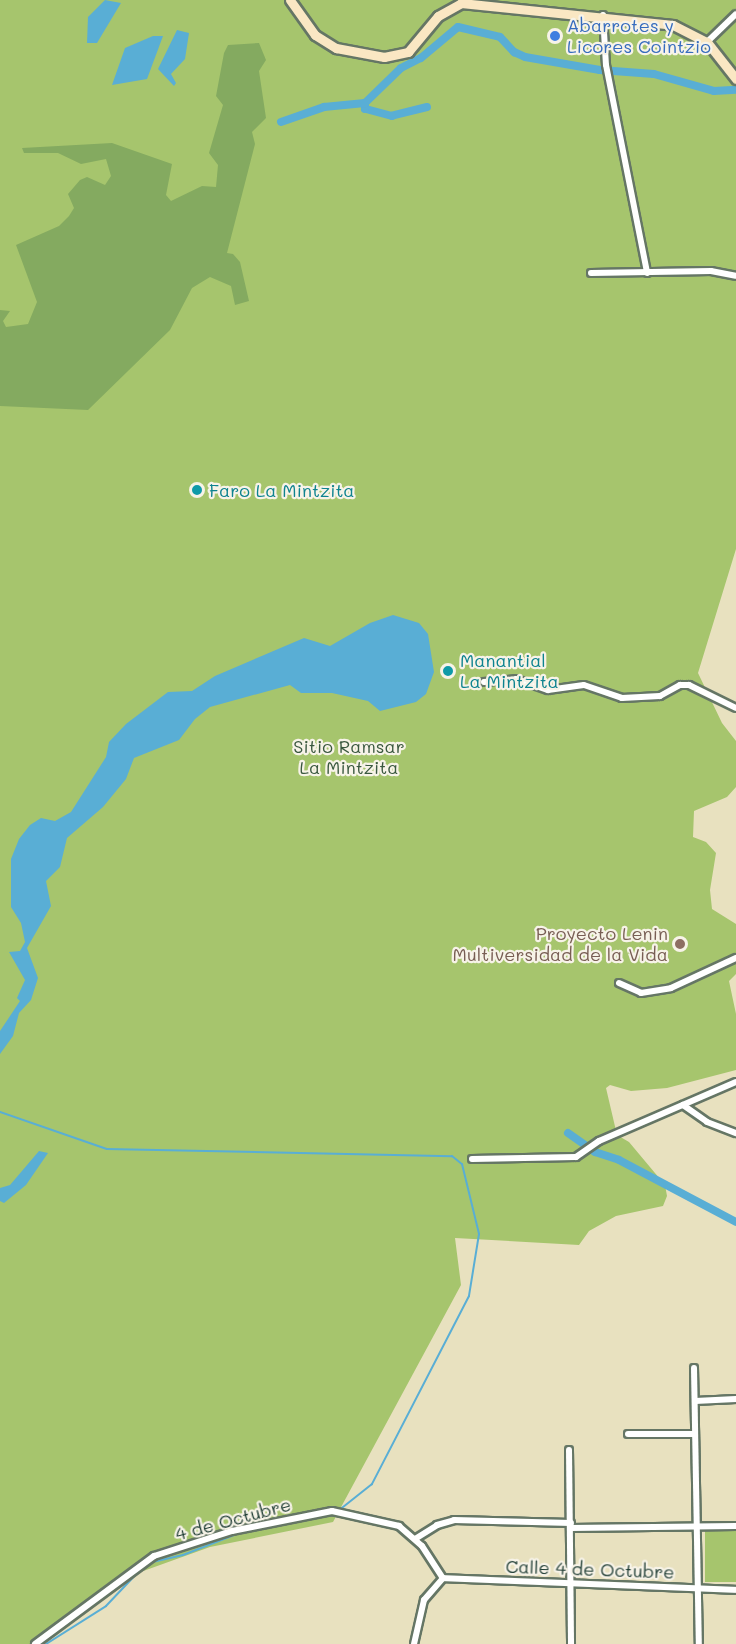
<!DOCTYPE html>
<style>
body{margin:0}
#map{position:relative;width:736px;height:1644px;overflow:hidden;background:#e8e1bf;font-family:Mali,sans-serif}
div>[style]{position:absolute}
.green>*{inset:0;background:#a6c56d;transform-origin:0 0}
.forest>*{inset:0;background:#84aa60}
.water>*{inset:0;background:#59aed5}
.stream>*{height:2px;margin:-1px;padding:0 1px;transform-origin:1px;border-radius:1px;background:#59aed5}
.canal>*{height:8px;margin:-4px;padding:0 4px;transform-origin:4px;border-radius:4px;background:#59aed5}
.roads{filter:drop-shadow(2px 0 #657665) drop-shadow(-2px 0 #657665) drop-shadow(0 2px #657665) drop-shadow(0 -2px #657665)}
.minor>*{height:6px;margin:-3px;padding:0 3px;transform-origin:3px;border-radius:3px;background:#fff}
.secondary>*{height:9px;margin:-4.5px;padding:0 4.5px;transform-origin:4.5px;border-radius:4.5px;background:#fae7c3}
.dots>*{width:16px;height:16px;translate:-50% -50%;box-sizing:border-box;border:3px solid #f7f3e8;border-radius:50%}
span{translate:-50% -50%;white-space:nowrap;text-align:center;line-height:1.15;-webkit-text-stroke:4.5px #f7f3e8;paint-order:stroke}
.shop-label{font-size:18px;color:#366cbe}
.left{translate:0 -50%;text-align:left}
.culture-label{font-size:18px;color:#0d838f}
.park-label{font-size:18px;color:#3a583f}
.education-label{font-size:18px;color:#785e54}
.right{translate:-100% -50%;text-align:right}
.street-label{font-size:18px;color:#1f3d34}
</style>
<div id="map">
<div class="green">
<div style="clip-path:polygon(0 0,736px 0,736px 549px,698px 673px,722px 723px,736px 741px,736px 787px,727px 797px,694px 811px,693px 837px,706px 842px,716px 853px,710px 890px,712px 909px,736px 924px,736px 974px,729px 981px,736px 1014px,736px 1070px,667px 1088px,631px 1091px,610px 1085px,606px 1088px,617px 1135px,629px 1142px,665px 1185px,667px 1196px,663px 1206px,616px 1216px,589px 1231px,579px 1245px,455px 1238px,461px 1285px,333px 1522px,210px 1547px,135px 1574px,39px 1644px,0 1644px)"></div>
<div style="left:705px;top:1529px;width:31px;height:53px"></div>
</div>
<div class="forest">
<div style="clip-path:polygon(259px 43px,266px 60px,259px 71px,266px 118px,252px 132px,255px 144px,227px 253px,233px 254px,240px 262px,249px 301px,235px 305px,231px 286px,210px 277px,192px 288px,170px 330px,88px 410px,0 406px,0 310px,10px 311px,3px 321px,6px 327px,28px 324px,37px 302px,16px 245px,59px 226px,69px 216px,74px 208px,68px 194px,80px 180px,87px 177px,105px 185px,111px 176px,106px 159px,81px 164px,58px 153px,24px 153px,22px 148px,112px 143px,172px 164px,166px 195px,171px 201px,202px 186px,216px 187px,218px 165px,209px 153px,223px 105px,216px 96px,224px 53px,228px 45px)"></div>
</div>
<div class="water">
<div style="clip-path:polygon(105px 0,121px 3px,97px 43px,87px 43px,88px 17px)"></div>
<div style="clip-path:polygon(177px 30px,189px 33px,185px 59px,171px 74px,176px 83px,174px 86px,158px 69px)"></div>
<div style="clip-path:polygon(153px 36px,163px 36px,147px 79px,112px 85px,125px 48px)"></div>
<div style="clip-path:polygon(393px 615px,419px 623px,428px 634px,434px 672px,426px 694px,416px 702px,380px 711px,368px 701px,332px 693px,301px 693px,290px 685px,210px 707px,195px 719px,179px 740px,134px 758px,126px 779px,103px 807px,67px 838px,60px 867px,46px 881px,51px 906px,27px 948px,38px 978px,31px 1000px,19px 1013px,13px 1036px,0 1054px,0 1031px,20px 1001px,17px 998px,25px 980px,9px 952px,20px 951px,25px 942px,21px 923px,11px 907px,11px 859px,19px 839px,30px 825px,41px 818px,55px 821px,71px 812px,106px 757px,109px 742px,126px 724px,168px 692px,192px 691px,215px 676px,304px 638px,330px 646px,370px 623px)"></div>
<div style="clip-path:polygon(39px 1151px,48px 1153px,26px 1185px,4px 1203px,0 1201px,0 1188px,10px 1185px)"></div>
</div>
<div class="stream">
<div style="left:0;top:1112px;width:113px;rotate:19.1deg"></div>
<div style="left:107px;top:1149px;width:345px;rotate:1.2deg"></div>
<div style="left:452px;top:1156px;width:13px;rotate:39deg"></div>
<div style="left:462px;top:1164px;width:72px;rotate:76.3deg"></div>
<div style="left:479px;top:1234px;width:63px;rotate:99.2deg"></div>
<div style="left:469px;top:1296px;width:212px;rotate:117.3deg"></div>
<div style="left:372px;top:1484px;width:43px;rotate:141.5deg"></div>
<div style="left:248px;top:1531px;width:87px;rotate:-12deg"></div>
<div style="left:148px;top:1563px;width:36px;rotate:-13deg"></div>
<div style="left:183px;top:1555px;width:63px;rotate:-21.3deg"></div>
<div style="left:46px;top:1644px;width:71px;rotate:-32.3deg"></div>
<div style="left:106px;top:1606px;width:51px;rotate:-46.6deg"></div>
</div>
<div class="canal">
<div style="left:427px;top:107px;width:36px;rotate:166deg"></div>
<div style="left:392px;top:116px;width:28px;rotate:-165deg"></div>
<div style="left:365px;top:109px;width:6px;rotate:-90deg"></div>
<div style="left:365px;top:103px;width:50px;rotate:-44.2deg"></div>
<div style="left:401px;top:68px;width:22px;rotate:-27deg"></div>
<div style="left:421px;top:58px;width:48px;rotate:-40deg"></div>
<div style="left:458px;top:27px;width:43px;rotate:13.4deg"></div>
<div style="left:500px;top:37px;width:21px;rotate:47deg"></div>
<div style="left:514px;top:52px;width:12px;rotate:24deg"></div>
<div style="left:525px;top:57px;width:76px;rotate:9.8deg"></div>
<div style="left:600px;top:70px;width:54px;rotate:4.2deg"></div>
<div style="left:654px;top:74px;width:62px;rotate:15.8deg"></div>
<div style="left:714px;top:91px;width:22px;rotate:-3deg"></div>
<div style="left:281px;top:122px;width:46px;rotate:-19.2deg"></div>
<div style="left:324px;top:107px;width:41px;rotate:-5.6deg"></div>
<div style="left:568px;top:1133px;width:33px;rotate:35deg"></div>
<div style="left:595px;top:1152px;width:25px;rotate:18deg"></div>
<div style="left:619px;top:1160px;width:132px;rotate:27.9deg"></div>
</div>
<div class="roads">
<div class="minor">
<div style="left:603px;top:15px;width:50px;rotate:86.6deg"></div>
<div style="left:606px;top:65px;width:212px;rotate:78.8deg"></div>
<div style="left:707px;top:42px;width:40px;rotate:-44deg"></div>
<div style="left:591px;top:273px;width:120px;rotate:-1deg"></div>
<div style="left:711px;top:271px;width:25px;rotate:11deg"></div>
<div style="left:484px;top:682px;width:32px;rotate:-5deg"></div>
<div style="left:516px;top:679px;width:34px;rotate:19deg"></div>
<div style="left:548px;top:690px;width:36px;rotate:-8deg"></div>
<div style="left:584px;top:685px;width:40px;rotate:18.9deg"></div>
<div style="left:622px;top:698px;width:38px;rotate:-3deg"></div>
<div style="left:660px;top:696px;width:23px;rotate:-29deg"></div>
<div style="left:680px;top:685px;width:9px"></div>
<div style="left:689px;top:685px;width:52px;rotate:26.1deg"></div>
<div style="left:619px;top:983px;width:24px;rotate:24deg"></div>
<div style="left:641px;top:993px;width:30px;rotate:-9deg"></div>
<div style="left:671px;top:988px;width:72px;rotate:-24.8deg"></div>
<div style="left:683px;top:1105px;width:29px;rotate:35deg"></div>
<div style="left:707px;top:1122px;width:31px;rotate:21deg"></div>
<div style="left:472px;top:1159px;width:104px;rotate:-1.1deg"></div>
<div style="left:576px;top:1157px;width:28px;rotate:-35deg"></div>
<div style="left:599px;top:1141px;width:149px;rotate:-23.3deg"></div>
<div style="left:694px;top:1368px;width:276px;rotate:89deg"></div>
<div style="left:695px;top:1401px;width:41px;rotate:-2.8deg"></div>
<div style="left:628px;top:1434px;width:67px"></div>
<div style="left:569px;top:1450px;width:194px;rotate:89.4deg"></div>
<div style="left:571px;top:1528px;width:165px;rotate:-0.7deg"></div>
<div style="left:415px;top:1539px;width:26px;rotate:-32deg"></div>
<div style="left:437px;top:1525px;width:18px;rotate:-16deg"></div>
<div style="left:454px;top:1520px;width:117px;rotate:1.5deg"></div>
<div style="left:443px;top:1578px;width:293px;rotate:2.3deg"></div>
<div style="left:35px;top:1644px;width:148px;rotate:-36.5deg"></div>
<div style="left:154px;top:1556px;width:82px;rotate:-17.8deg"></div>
<div style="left:232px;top:1531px;width:102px;rotate:-11.3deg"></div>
<div style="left:332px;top:1511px;width:69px;rotate:12.6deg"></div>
<div style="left:399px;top:1526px;width:30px;rotate:41deg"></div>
<div style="left:422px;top:1546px;width:38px;rotate:57deg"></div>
<div style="left:414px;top:1644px;width:45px;rotate:-77.2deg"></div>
<div style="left:424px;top:1600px;width:29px;rotate:-49deg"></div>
</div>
<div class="secondary">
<div style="left:290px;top:0;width:43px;rotate:54.5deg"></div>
<div style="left:315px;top:35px;width:25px;rotate:32deg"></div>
<div style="left:336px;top:48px;width:49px;rotate:10.6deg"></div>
<div style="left:384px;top:57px;width:25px;rotate:-12deg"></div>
<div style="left:408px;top:52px;width:47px;rotate:-50.2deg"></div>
<div style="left:438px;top:16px;width:26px;rotate:-29deg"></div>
<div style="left:461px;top:3px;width:213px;rotate:5.9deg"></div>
<div style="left:673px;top:25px;width:38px;rotate:27deg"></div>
<div style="left:707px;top:42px;width:47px;rotate:51.9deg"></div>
</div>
</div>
<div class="dots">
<div style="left:555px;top:36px;background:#3f7fe0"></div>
<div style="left:197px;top:490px;background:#0f9aa8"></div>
<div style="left:448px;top:671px;background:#0f9aa8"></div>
<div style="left:680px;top:944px;background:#8d6e63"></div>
</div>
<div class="shop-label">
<span class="left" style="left:567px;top:36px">Abarrotes y<br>Licores Cointzio</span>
</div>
<div class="culture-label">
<span class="left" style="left:209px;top:490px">Faro La Mintzita</span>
<span class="left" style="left:460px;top:671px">Manantial<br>La Mintzita</span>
</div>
<div class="park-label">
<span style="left:349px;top:757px">Sitio Ramsar<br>La Mintzita</span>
</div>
<div class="education-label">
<span class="right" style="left:668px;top:944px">Proyecto Lenin<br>Multiversidad de la Vida</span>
</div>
<div class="street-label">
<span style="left:233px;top:1519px;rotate:-15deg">4 de Octubre</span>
<span style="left:590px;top:1569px;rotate:2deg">Calle 4 de Octubre</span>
</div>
</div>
